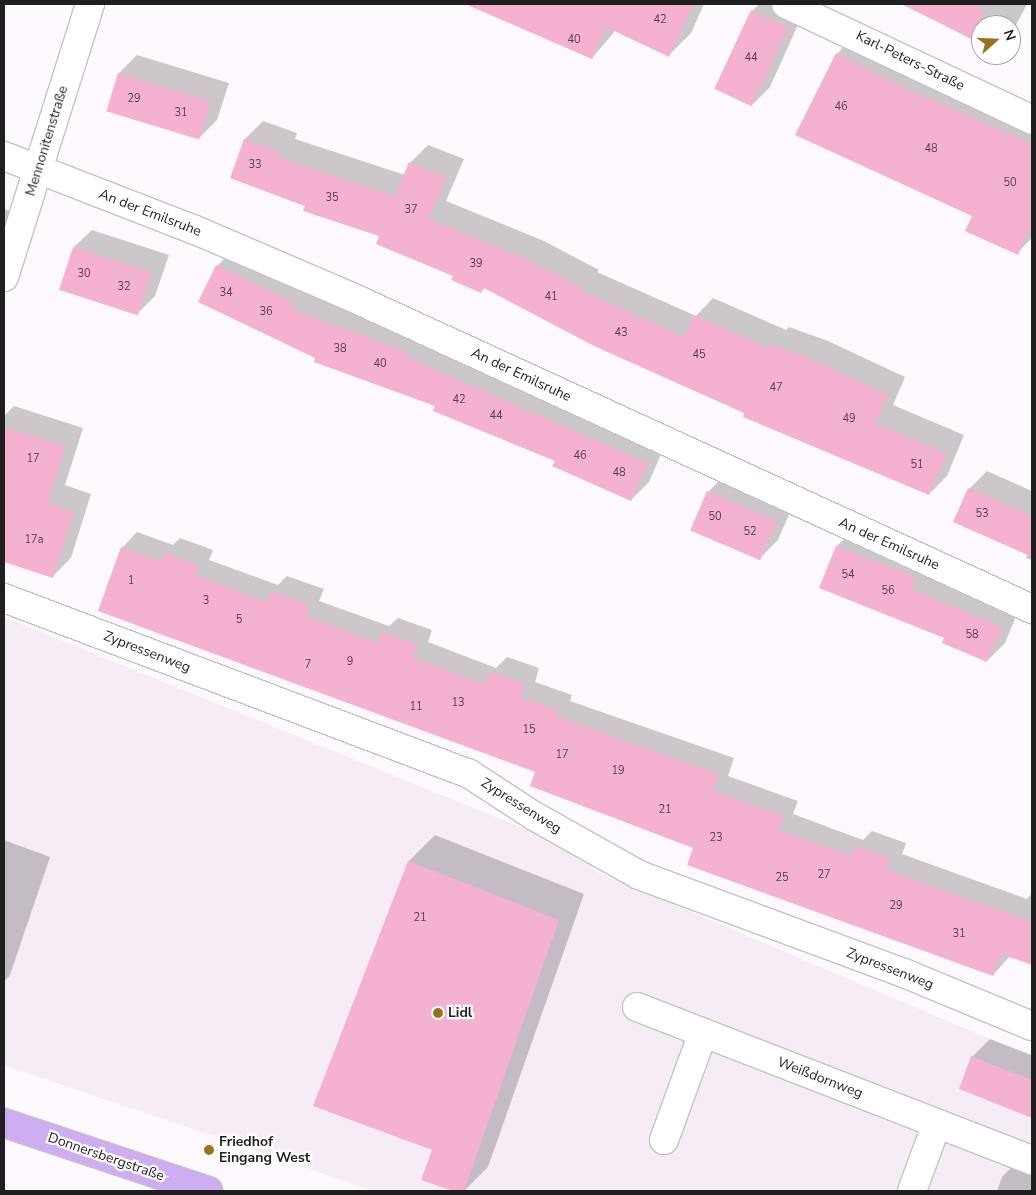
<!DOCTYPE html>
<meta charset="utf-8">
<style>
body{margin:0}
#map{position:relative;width:1036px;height:1195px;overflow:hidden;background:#fef9fe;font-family:"Nunito Sans",sans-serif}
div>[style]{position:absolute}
.built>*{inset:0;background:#f6ecf6}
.shadow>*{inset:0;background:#0003}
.building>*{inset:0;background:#f5b1d0;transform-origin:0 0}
.roads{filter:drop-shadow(1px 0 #c6c1c5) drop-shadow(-1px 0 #c6c1c5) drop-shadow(0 1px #c6c1c5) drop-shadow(0 -1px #c6c1c5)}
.minor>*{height:28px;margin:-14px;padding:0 14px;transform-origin:14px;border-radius:14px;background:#fff}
.major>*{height:28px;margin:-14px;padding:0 14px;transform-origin:14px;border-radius:14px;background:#cfadf3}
.dots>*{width:14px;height:14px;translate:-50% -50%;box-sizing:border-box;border:2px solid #fff;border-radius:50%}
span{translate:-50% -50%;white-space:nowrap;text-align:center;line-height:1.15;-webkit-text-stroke:4.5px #fff;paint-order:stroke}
.number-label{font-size:11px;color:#55434c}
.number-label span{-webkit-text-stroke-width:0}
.street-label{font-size:14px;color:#201e20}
.poi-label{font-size:14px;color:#201e20;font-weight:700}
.left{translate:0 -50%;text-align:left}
.frame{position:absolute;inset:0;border:5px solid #201e20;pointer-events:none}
.north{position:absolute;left:971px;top:15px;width:50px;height:50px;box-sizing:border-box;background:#fff;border:1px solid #a6a5a6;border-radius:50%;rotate:70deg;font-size:14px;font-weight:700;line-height:20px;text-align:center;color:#201e20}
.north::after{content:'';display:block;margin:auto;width:18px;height:22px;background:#99721e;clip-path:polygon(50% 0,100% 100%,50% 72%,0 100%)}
</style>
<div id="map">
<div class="built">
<div style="clip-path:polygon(4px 617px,587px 854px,595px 871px,1032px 1057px,1032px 1191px,374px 1191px,4px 1065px)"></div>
</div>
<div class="shadow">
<div style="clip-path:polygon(511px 4px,704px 4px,691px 33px,669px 55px,616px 30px,592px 58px,505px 20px)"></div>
<div style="clip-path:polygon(759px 4px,794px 4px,805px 9px,770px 87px,752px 105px,716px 89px,752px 11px)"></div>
<div style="clip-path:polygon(901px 4px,1027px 4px,1011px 34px,1011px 25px,981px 25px,981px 43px)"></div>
<div style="clip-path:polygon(857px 33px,1032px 115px,1032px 238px,1017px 253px,973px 216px,837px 54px)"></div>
<div style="clip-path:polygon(137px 55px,229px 83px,217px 120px,199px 138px,119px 73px)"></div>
<div style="clip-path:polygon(263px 121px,297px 133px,295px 139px,405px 175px,410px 163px,428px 145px,464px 159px,446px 201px,544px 241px,599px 270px,597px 272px,696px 316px,713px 298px,786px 330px,789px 327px,828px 341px,905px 377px,893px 405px,964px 435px,947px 476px,929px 494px,746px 412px,486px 287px,481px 291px,381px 235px,231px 178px,245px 139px)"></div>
<div style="clip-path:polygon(4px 209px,13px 212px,4px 243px)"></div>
<div style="clip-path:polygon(92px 230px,169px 255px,155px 296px,137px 314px,74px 247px)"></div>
<div style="clip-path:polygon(235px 248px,665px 445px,649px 482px,631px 500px,556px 460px,436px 405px,317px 357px,217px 266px)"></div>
<div style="clip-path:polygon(14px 406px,83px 428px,65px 485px,91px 494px,71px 558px,53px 576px,4px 561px,4px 484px,8px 471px,4px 470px,4px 416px)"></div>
<div style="clip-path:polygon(987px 471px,1032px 491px,1032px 560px,1026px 558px,1028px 553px,969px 489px)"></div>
<div style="clip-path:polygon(726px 474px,794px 503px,778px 540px,760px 558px,708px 492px)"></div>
<div style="clip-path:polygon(855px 528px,1019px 609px,1005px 643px,987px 661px,946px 637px,821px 587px,837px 546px)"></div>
<div style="clip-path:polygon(137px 532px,173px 545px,180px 538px,213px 550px,209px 560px,278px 585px,287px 576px,324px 589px,319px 601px,389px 626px,398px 618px,432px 630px,428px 642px,496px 668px,507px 657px,539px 668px,535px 682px,572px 695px,570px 701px,734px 758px,728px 776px,798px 801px,793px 814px,863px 840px,872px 831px,906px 843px,902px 854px,1027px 899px,1032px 893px,1032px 964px,1010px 956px,993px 975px,694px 848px,537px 771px,122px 548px)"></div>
<div style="clip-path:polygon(435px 835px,584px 894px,488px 1167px,464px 1191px,423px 1179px,434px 1149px,314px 1105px,409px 861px)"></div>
<div style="clip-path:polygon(4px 840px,50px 857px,10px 975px,4px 982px)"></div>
<div style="clip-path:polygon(990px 1039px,1032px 1055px,1032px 1116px,960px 1088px,972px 1057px)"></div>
<div style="clip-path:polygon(1020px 1159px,1032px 1164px,1032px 1191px,997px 1191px,1002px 1177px)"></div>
</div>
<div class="building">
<div style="clip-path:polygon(465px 4px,693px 4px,669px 57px,606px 27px,592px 59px)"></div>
<div style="clip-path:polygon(902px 4px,981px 4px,981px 44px)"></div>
<div style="left:751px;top:10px;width:41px;height:87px;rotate:25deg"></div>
<div style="clip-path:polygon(836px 53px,907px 89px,1032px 144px,1032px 223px,1018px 255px,965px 231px,972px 216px,795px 135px)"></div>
<div style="left:118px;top:73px;width:97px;height:40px;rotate:17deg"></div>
<div style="clip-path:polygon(244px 139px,280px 151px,278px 157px,395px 196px,409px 162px,446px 177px,429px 219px,526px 259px,582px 288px,580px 290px,685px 337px,694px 315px,769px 348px,770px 344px,809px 358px,888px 395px,875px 423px,947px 454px,929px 495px,743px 417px,744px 413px,594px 346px,484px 288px,481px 293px,451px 280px,453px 276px,376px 244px,379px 236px,303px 211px,305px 206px,230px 178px)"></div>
<div style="left:73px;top:247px;width:83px;height:45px;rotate:18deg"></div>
<div style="clip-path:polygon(216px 265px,295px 303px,292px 310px,408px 352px,406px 357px,648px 463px,631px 501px,552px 466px,555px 461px,433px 411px,435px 406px,314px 362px,315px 358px,198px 302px)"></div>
<div style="clip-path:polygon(4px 427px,66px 446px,47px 503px,74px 512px,53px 578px,4px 562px)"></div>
<div style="clip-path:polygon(968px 488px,1032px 516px,1032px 557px,953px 522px)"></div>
<div style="left:707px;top:491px;width:76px;height:43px;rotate:23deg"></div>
<div style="clip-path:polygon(836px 546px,915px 577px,911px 589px,1002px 627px,987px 662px,942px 643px,944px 638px,819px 588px)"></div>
<div style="clip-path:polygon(121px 547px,161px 562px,164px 553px,199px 565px,195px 575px,267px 602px,271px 591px,309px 604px,305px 616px,378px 643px,382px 632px,418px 645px,413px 658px,485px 684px,490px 671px,525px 684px,520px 697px,558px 710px,555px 716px,719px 774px,713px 791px,784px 816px,779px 830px,851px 856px,855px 846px,891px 858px,887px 870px,1032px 922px,1032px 965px,1001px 954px,993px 976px,687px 865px,693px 848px,530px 786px,535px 772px,98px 611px)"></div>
<div style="clip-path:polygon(408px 861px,559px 920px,464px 1191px,453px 1191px,421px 1180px,432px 1150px,313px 1106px)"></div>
<div style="clip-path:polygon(971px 1056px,1032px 1080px,1032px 1118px,959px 1089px)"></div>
</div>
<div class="roads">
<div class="minor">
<div style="left:786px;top:4px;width:272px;rotate:25.2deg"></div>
<div style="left:4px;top:156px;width:205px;rotate:21.2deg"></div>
<div style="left:195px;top:230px;width:175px;rotate:23.2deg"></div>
<div style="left:356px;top:299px;width:744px;rotate:24.64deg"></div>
<div style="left:4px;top:277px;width:286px;rotate:-72.5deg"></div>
<div style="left:4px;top:598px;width:496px;rotate:20.7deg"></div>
<div style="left:468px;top:773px;width:79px;rotate:33.1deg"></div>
<div style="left:534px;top:816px;width:120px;rotate:29.3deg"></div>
<div style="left:639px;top:875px;width:283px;rotate:20.3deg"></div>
<div style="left:904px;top:973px;width:139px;rotate:22.5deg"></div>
<div style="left:637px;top:1007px;width:424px;rotate:21.2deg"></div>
<div style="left:664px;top:1140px;width:114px;rotate:-70deg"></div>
<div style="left:912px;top:1191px;width:72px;rotate:-69.8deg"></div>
</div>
<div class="major">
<div style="left:4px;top:1123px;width:215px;rotate:18.4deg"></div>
</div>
</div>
<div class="dots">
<div style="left:438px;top:1013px;background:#99721e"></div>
<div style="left:209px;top:1150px;background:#99721e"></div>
</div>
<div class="number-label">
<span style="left:660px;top:20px">42</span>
<span style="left:574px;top:40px">40</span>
<span style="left:751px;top:58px">44</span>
<span style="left:134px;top:99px">29</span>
<span style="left:841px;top:107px">46</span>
<span style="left:181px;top:113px">31</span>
<span style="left:931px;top:149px">48</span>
<span style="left:255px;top:165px">33</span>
<span style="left:1010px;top:183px">50</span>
<span style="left:332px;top:198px">35</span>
<span style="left:411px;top:210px">37</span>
<span style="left:476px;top:264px">39</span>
<span style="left:84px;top:274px">30</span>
<span style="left:124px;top:287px">32</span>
<span style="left:226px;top:293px">34</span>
<span style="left:551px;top:297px">41</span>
<span style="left:266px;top:312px">36</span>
<span style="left:621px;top:333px">43</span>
<span style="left:340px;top:349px">38</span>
<span style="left:699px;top:355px">45</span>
<span style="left:380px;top:364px">40</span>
<span style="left:776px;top:388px">47</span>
<span style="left:459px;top:400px">42</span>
<span style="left:496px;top:416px">44</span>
<span style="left:849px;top:419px">49</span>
<span style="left:580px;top:456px">46</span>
<span style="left:33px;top:459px">17</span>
<span style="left:917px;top:465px">51</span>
<span style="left:619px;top:473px">48</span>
<span style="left:982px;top:514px">53</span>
<span style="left:715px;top:517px">50</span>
<span style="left:750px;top:532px">52</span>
<span style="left:34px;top:540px">17a</span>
<span style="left:848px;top:575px">54</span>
<span style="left:131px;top:581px">1</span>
<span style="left:888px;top:591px">56</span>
<span style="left:206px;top:601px">3</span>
<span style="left:239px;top:620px">5</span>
<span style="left:972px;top:635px">58</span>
<span style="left:350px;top:662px">9</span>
<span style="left:308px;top:665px">7</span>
<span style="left:458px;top:703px">13</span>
<span style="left:416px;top:707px">11</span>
<span style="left:529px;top:730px">15</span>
<span style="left:562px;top:755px">17</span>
<span style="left:618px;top:771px">19</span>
<span style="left:665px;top:810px">21</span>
<span style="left:716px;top:838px">23</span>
<span style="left:824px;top:875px">27</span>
<span style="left:782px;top:878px">25</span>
<span style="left:896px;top:906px">29</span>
<span style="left:420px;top:918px">21</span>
<span style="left:959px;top:934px">31</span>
</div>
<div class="street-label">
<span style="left:910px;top:61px;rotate:26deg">Karl-Peters-Straße</span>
<span style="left:47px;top:141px;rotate:-73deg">Mennonitenstraße</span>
<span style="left:150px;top:213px;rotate:21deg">An der Emilsruhe</span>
<span style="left:521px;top:375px;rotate:25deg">An der Emilsruhe</span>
<span style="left:889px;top:544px;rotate:24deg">An der Emilsruhe</span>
<span style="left:147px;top:652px;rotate:21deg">Zypressenweg</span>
<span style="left:521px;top:806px;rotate:32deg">Zypressenweg</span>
<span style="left:890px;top:969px;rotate:21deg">Zypressenweg</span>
<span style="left:820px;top:1078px;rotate:21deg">Weißdornweg</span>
<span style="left:106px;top:1157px;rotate:19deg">Donnersbergstraße</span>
</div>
<div class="poi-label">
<span class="left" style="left:448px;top:1013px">Lidl</span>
<span class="left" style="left:219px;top:1150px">Friedhof<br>Eingang West</span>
</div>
<div class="frame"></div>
<div class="north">N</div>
</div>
